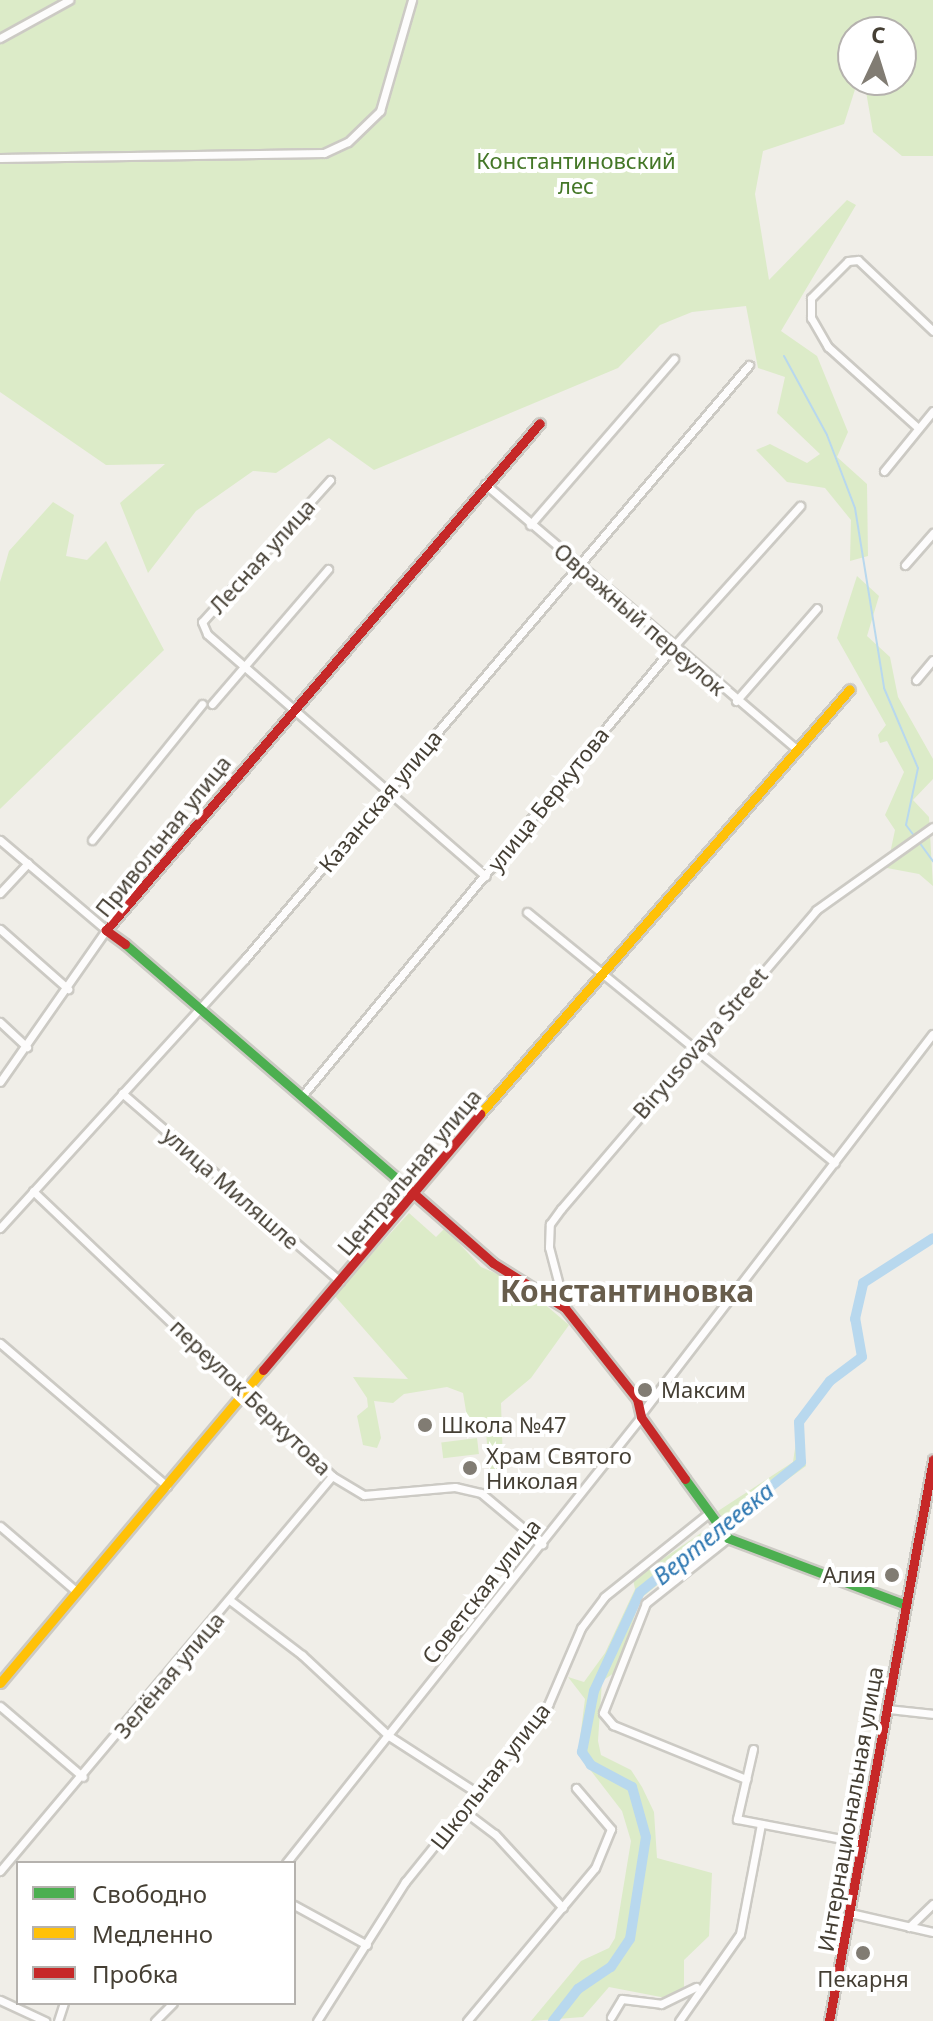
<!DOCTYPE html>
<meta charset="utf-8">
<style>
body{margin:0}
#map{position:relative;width:933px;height:2021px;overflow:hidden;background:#f0eee8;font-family:"Noto Sans",sans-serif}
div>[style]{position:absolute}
.green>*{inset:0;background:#dcebc8;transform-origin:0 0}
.stream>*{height:2px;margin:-1px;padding:0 1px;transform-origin:1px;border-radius:1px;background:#b8d8ee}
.river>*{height:10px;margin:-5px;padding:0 5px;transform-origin:5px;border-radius:5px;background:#b8d8ee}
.roads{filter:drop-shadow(2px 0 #cccac4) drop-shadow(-2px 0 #cccac4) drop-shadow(0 2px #cccac4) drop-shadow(0 -2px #cccac4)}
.street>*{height:7px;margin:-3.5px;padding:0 3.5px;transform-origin:3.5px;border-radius:3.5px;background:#fdfcfc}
.fast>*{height:9px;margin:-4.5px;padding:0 4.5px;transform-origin:4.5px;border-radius:4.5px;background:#4caf50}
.slow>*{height:9px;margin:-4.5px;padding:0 4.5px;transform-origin:4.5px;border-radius:4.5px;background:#ffc107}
.jam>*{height:9px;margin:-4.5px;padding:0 4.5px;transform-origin:4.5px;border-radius:4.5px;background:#c62828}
.dots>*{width:22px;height:22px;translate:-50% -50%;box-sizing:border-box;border:4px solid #fff;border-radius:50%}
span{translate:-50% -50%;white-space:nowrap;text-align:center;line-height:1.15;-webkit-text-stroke:8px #fff;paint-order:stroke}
.park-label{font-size:22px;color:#447727}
.street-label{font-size:22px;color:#453f34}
.poi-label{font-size:22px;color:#453f34}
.left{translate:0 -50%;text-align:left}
.right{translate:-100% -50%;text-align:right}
.water-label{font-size:24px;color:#2d77b1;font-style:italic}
.district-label{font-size:30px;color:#685d4c;font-weight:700}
.legend{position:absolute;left:16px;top:1861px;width:280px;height:144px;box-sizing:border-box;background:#fff;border:2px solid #b5b2ae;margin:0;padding:10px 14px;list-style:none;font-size:24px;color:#453f34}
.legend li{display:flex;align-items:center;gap:16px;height:40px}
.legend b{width:40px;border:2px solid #b5b2ae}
.north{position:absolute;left:837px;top:16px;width:80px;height:80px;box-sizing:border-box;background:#fff;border:2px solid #b5b2ae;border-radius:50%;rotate:4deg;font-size:22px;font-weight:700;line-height:32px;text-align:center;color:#453f34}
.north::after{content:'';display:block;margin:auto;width:28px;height:36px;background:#817c73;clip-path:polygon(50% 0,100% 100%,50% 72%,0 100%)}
</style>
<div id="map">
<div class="green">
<div style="clip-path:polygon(0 0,933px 0,933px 156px,902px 156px,873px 132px,864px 80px,901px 80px,901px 32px,853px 32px,853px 80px,858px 80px,844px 124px,763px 151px,755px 194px,769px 280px,847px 200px,856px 205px,781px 331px,817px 356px,848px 432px,837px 457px,867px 484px,868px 556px,850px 561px,851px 520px,825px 488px,787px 482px,756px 450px,770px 444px,807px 463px,820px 454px,777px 413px,785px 377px,758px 368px,746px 306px,692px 312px,660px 325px,618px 368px,374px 470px,329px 438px,276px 473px,253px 471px,196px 511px,148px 573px,120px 503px,165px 464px,106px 465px,0 392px)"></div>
<div style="clip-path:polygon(53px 502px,74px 515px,66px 556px,87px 560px,106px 541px,164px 650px,0 809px,0 582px,9px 551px)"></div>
<div style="clip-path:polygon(857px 576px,879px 596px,867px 636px,890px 657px,898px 697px,933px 759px,933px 779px,913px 800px,929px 817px,933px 886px,919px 874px,887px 868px,895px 830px,885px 815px,904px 772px,887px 741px,880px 743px,878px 735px,886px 725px,837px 638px)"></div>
<div style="clip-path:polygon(409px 1213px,436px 1237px,445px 1228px,481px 1267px,521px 1284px,569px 1325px,531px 1378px,501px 1403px,503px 1463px,490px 1477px,485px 1421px,467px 1417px,463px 1393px,447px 1387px,404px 1394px,393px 1403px,374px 1401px,381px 1438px,377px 1448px,363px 1445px,357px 1416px,368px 1407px,367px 1398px,353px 1377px,408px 1379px,334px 1295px)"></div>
<div style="clip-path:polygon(799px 1422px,806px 1466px,726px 1524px,718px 1511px,793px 1462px)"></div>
<div style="left:477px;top:1438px;width:16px;height:36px;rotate:83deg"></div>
<div style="clip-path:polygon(710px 1527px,718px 1536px,640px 1599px,617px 1671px,602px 1681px,598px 1741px,601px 1755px,631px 1770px,642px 1787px,654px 1812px,657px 1858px,712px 1873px,709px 1936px,684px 1960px,684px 1988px,666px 1998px,609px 1987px,583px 2017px,531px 2021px,581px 1961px,609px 1948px,615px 1938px,631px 1841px,622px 1811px,578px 1754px,585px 1699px,568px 1677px,584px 1682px,605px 1653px,635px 1589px,633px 1579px)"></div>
</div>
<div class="stream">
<div style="left:784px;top:356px;width:90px;rotate:61.4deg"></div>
<div style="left:827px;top:435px;width:78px;rotate:69deg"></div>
<div style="left:855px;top:508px;width:182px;rotate:80.8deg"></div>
<div style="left:884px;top:688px;width:87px;rotate:67deg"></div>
<div style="left:918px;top:768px;width:58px;rotate:101.9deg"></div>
<div style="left:906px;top:825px;width:15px;rotate:53deg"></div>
<div style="left:919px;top:842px;width:24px;rotate:54deg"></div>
</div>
<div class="river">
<div style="left:553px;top:2021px;width:41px;rotate:-52deg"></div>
<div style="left:578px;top:1989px;width:40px;rotate:-34deg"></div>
<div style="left:611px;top:1967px;width:34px;rotate:-56deg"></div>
<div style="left:630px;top:1939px;width:103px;rotate:-81.1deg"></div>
<div style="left:646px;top:1837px;width:52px;rotate:-105.6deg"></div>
<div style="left:632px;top:1787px;width:47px;rotate:-151.8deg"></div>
<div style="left:591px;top:1765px;width:16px;rotate:-125deg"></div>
<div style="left:582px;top:1752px;width:62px;rotate:-78.9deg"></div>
<div style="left:594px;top:1691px;width:109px;rotate:-65.1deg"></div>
<div style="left:640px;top:1592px;width:207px;rotate:-38.9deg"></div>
<div style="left:801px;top:1462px;width:40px;rotate:-92.9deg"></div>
<div style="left:799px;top:1422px;width:51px;rotate:-52.9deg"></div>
<div style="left:830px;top:1381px;width:40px;rotate:-37deg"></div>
<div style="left:862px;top:1357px;width:39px;rotate:-100deg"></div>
<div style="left:855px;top:1319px;width:37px;rotate:-77deg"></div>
<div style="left:863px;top:1283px;width:83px;rotate:-32.7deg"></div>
</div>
<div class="roads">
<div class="street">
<div style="left:0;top:38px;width:79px;rotate:-28.8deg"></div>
<div style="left:0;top:158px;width:324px;rotate:-0.9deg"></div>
<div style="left:324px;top:153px;width:26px;rotate:-25deg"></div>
<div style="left:348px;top:142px;width:45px;rotate:-44.1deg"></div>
<div style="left:380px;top:111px;width:116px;rotate:-73.9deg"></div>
<div style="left:917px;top:427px;width:120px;rotate:-138deg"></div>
<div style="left:828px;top:347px;width:34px;rotate:-120deg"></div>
<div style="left:811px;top:318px;width:20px;rotate:-90deg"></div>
<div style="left:811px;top:298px;width:52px;rotate:-45deg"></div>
<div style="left:848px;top:261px;width:10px;rotate:-6deg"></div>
<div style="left:858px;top:260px;width:103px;rotate:43.4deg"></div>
<div style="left:884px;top:471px;width:77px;rotate:-50.8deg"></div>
<div style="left:330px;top:480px;width:191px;rotate:132deg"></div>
<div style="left:202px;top:622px;width:13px;rotate:67deg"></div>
<div style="left:207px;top:634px;width:369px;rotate:41deg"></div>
<div style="left:485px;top:484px;width:411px;rotate:40.4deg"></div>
<div style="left:530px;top:525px;width:220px;rotate:-49.1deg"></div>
<div style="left:905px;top:565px;width:43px;rotate:-48.8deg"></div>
<div style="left:916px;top:680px;width:26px;rotate:-50deg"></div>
<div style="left:736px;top:701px;width:123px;rotate:-48.9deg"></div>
<div style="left:212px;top:704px;width:178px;rotate:-49.3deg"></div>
<div style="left:0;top:840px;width:139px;rotate:40.3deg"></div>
<div style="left:106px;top:930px;width:185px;rotate:124.9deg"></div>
<div style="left:92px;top:840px;width:175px;rotate:-51deg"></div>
<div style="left:0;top:893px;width:41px;rotate:-47deg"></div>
<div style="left:527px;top:912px;width:397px;rotate:39.2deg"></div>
<div style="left:0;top:929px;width:91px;rotate:41.4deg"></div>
<div style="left:0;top:1022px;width:37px;rotate:43deg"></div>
<div style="left:122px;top:1093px;width:288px;rotate:40.8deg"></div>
<div style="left:302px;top:1096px;width:582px;rotate:-50.43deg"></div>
<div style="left:673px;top:647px;width:190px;rotate:-48deg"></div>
<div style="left:33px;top:1191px;width:413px;rotate:43.6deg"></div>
<div style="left:332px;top:1476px;width:37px;rotate:31deg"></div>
<div style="left:364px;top:1495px;width:91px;rotate:-5deg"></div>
<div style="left:455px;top:1487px;width:27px;rotate:13deg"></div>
<div style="left:481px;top:1493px;width:80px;rotate:39.9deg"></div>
<div style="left:0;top:1228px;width:364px;rotate:-47.7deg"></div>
<div style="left:245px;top:959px;width:779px;rotate:-49.69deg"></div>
<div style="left:565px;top:1308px;width:63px;rotate:-104.7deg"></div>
<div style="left:549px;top:1247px;width:23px;rotate:-88deg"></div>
<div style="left:550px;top:1224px;width:19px;rotate:-54deg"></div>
<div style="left:561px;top:1209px;width:393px;rotate:-49.5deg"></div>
<div style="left:816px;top:910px;width:143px;rotate:-35.4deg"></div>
<div style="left:0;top:1343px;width:220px;rotate:40.6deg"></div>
<div style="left:644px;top:1410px;width:474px;rotate:-52.5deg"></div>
<div style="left:0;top:1526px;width:101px;rotate:40.6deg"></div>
<div style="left:728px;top:1538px;width:105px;rotate:141.6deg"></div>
<div style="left:646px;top:1603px;width:118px;rotate:111.4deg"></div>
<div style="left:603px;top:1713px;width:16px;rotate:50deg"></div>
<div style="left:613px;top:1725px;width:144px;rotate:22.1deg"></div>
<div style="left:231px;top:1601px;width:89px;rotate:37.3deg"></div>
<div style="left:302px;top:1655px;width:119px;rotate:43deg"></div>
<div style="left:389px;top:1736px;width:105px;rotate:32.9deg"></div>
<div style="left:0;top:1706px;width:109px;rotate:40.5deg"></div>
<div style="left:888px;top:1709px;width:45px;rotate:6.3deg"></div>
<div style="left:753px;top:1749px;width:72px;rotate:102.9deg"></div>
<div style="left:737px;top:1819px;width:128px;rotate:10.8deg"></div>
<div style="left:464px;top:1811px;width:39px;rotate:37deg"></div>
<div style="left:495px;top:1834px;width:100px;rotate:47.4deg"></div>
<div style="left:286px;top:1863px;width:570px;rotate:-51.48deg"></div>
<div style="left:0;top:1871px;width:516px;rotate:-49.95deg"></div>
<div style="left:294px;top:1905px;width:83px;rotate:28.7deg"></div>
<div style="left:850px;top:1913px;width:85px;rotate:12.9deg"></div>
<div style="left:909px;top:1927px;width:33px;rotate:-44deg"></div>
<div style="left:0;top:2000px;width:50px;rotate:25deg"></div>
<div style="left:611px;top:2017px;width:21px;rotate:-59deg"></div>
<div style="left:622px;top:1999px;width:39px;rotate:7deg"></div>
<div style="left:661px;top:2004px;width:39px;rotate:-26deg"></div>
<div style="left:58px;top:2021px;width:19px;rotate:-72deg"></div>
<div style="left:155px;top:2021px;width:25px;rotate:-45deg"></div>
<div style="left:317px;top:2021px;width:165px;rotate:-57.7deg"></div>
<div style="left:405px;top:1882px;width:228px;rotate:-51.1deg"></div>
<div style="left:548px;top:1705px;width:84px;rotate:-66.8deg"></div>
<div style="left:581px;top:1628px;width:39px;rotate:-53deg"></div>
<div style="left:604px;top:1597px;width:134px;rotate:-38.7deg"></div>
<div style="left:467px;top:2021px;width:199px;rotate:-50.1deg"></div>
<div style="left:595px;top:1868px;width:42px;rotate:-67.7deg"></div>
<div style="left:611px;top:1829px;width:54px;rotate:-130.5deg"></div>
<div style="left:679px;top:2021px;width:106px;rotate:-55deg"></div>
<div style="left:740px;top:1934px;width:112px;rotate:-79.2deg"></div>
</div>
<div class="fast">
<div style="left:125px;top:944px;width:366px;rotate:40.8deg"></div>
<div style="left:685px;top:1479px;width:73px;rotate:53.9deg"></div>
<div style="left:728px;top:1538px;width:188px;rotate:20.6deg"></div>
</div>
<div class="slow">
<div style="left:480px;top:1114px;width:563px;rotate:-48.96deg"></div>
<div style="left:0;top:1683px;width:409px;rotate:-50deg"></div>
</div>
<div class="jam">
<div style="left:125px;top:944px;width:24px;rotate:-144deg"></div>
<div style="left:106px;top:930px;width:667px;rotate:-49.44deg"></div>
<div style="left:402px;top:1183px;width:121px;rotate:41.3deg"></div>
<div style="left:493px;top:1263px;width:85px;rotate:32deg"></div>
<div style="left:565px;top:1308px;width:116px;rotate:51.6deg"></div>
<div style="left:637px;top:1399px;width:18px;rotate:77deg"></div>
<div style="left:641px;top:1417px;width:76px;rotate:54.6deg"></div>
<div style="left:263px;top:1370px;width:336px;rotate:-49.7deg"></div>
<div style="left:829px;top:2021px;width:571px;rotate:-79.5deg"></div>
</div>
</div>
<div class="dots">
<div style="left:645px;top:1390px;background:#817c73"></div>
<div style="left:425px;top:1425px;background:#817c73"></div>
<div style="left:470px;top:1468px;background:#817c73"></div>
<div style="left:892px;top:1575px;background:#817c73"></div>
<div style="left:863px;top:1953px;background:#817c73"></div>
</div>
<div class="park-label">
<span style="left:576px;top:173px">Константиновский<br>лес</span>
</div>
<div class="street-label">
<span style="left:262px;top:556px;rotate:-48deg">Лесная улица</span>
<span style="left:640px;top:619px;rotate:41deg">Овражный переулок</span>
<span style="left:548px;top:799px;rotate:-51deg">улица Беркутова</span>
<span style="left:380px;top:801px;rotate:-50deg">Казанская улица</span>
<span style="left:163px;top:836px;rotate:-51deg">Привольная улица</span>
<span style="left:700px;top:1043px;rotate:-49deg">Biryusovaya Street</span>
<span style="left:409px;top:1172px;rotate:-50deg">Центральная улица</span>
<span style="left:231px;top:1188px;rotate:41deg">улица Миляшле</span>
<span style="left:251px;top:1397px;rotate:44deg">переулок Беркутова</span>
<span style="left:481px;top:1591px;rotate:-52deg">Советская улица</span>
<span style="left:169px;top:1675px;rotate:-50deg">Зелёная улица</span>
<span style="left:490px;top:1776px;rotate:-52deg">Школьная улица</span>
<span style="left:850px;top:1809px;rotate:-80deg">Интернациональная улица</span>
</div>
<div class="poi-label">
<span class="left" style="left:661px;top:1390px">Максим</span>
<span class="left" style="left:441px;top:1425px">Школа №47</span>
<span class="left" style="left:486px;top:1468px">Храм Святого<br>Николая</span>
<span class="right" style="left:876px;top:1575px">Алия</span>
<span style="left:863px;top:1979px">Пекарня</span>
</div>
<div class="water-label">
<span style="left:713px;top:1533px;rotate:-39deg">Вертелеевка</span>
</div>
<div class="district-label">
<span style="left:627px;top:1291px">Константиновка</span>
</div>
<ul class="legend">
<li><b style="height:10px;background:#4caf50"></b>Свободно</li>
<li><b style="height:10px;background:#ffc107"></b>Медленно</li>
<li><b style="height:10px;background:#c62828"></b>Пробка</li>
</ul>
<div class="north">С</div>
</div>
